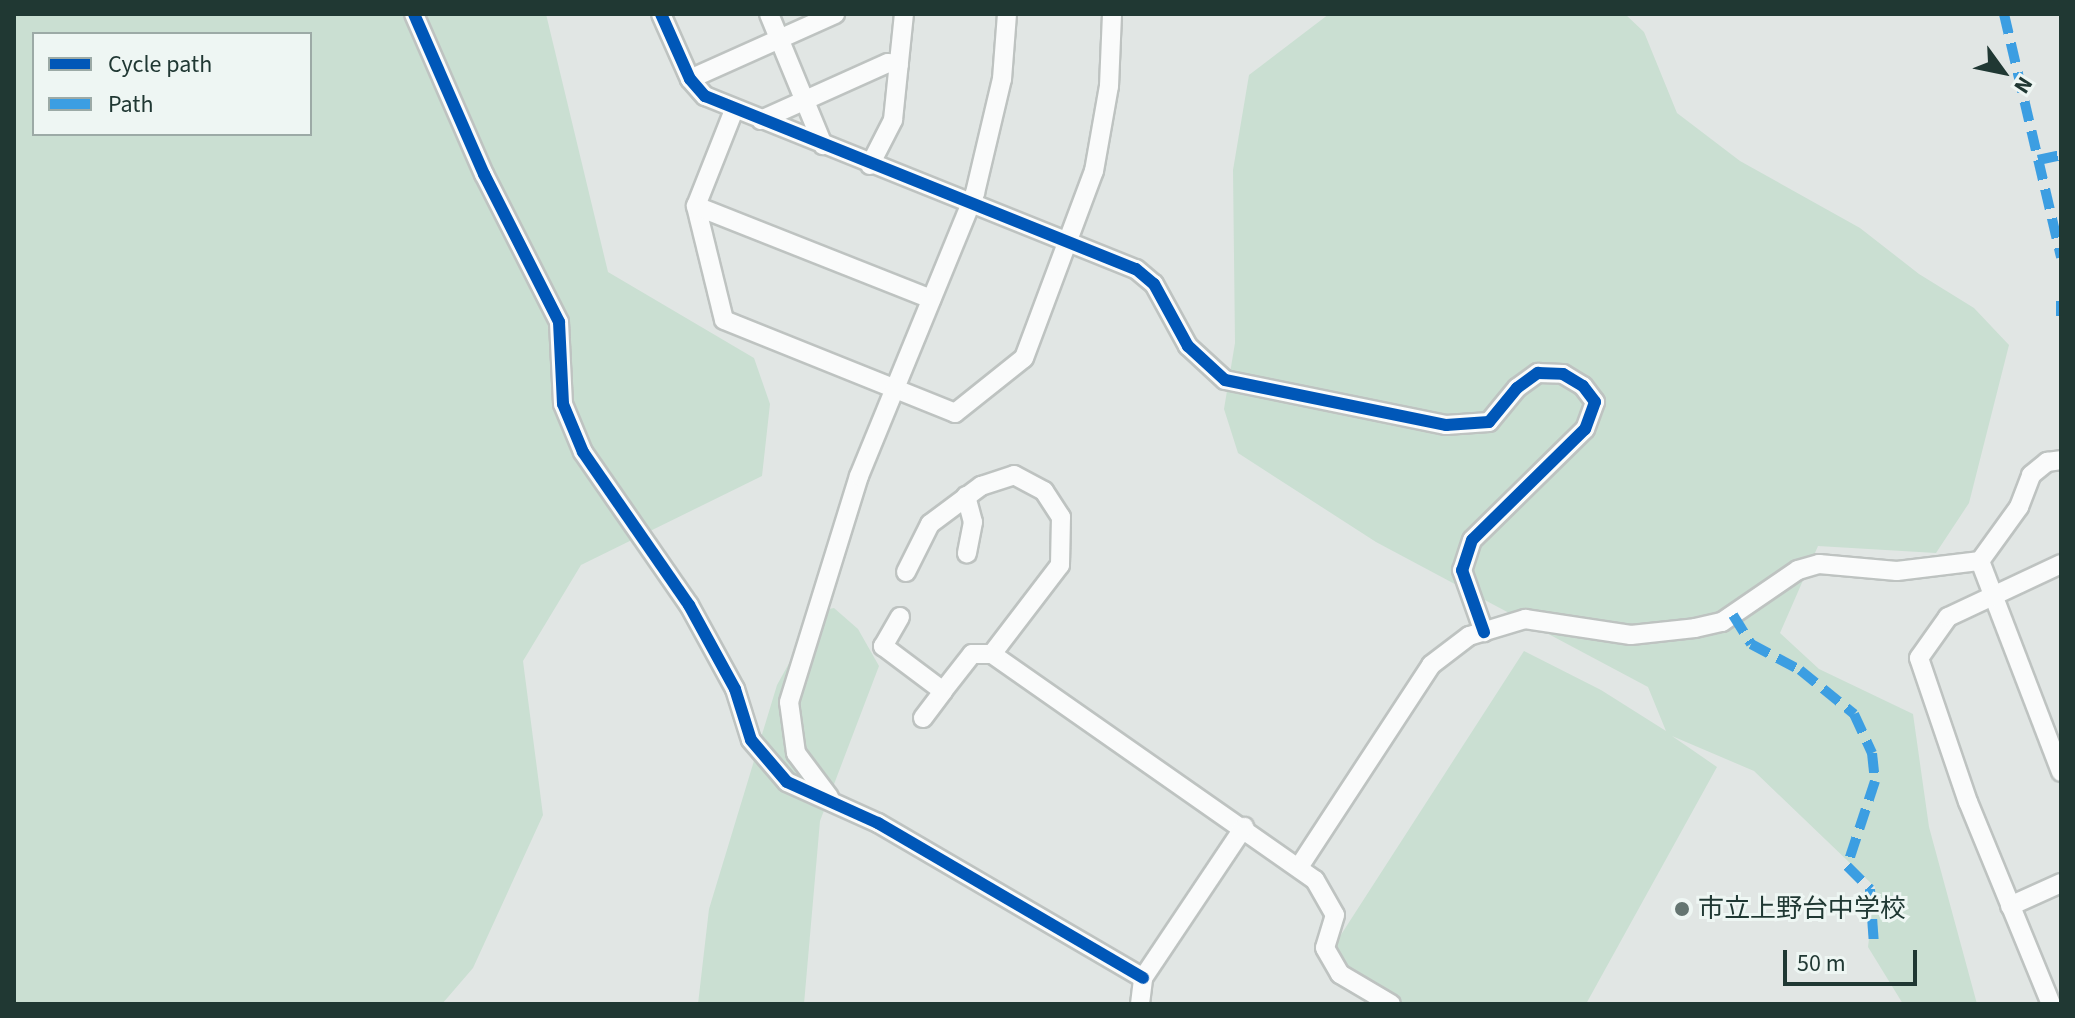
<!DOCTYPE html>
<meta charset="utf-8">
<style>
body{margin:0}
#map{position:relative;width:2075px;height:1018px;overflow:hidden;background:#e1e6e4;font-family:"Source Sans 3","Noto Sans JP",sans-serif}
div>[style]{position:absolute}
.green>*{inset:0;background:#cadfd2}
.roads{filter:drop-shadow(2px 0 #bec3c1) drop-shadow(-2px 0 #bec3c1) drop-shadow(0 2px #bec3c1) drop-shadow(0 -2px #bec3c1)}
.street>*{height:18px;margin:-9px;padding:0 9px;transform-origin:9px;border-radius:9px;background:#fafbfb}
.quiet>*{height:10px;margin-top:-5px;transform-origin:0;background:repeating-linear-gradient(90deg,#3c9ee2 0 20px,transparent 0 30px)}
.cycleway>*{height:12px;margin:-6px;padding:0 6px;transform-origin:6px;border-radius:6px;background:#0057b8}
.dots>*{width:22px;height:22px;translate:-50% -50%;box-sizing:border-box;border:4px solid #eef6f3;border-radius:50%}
span{translate:-50% -50%;white-space:nowrap;text-align:center;line-height:1.15;-webkit-text-stroke:6px #eef6f3;paint-order:stroke}
.poi-label{font-size:26px;color:#203833}
.left{translate:0 -50%;text-align:left}
.frame{position:absolute;inset:0;border:16px solid #203833;pointer-events:none}
.legend{position:absolute;left:32px;top:32px;width:280px;height:104px;box-sizing:border-box;background:#eef6f3;border:2px solid #9caaa6;margin:0;padding:10px 14px;list-style:none;font-size:24px;color:#203833}
.legend li{display:flex;align-items:center;gap:16px;height:40px}
.legend b{width:40px;border:2px solid #9caaa6}
.north{position:absolute;left:1963px;top:32px;width:80px;height:80px;-webkit-text-stroke:6px #eef6f3;paint-order:stroke;rotate:123deg;font-size:22px;font-weight:700;line-height:32px;text-align:center;color:#203833}
.north::after{content:'';display:block;margin:auto;width:28px;height:36px;background:#203833;clip-path:polygon(50% 0,100% 100%,50% 72%,0 100%)}
.scale{position:absolute;left:1783px;top:950px;width:134px;height:36px;box-sizing:border-box;border:4px solid #203833;border-top:0;padding-left:10px;font-size:24px;line-height:28px;white-space:nowrap;color:#203833;-webkit-text-stroke:6px #eef6f3;paint-order:stroke}
</style>
<div id="map">
<div class="green">
<div style="clip-path:polygon(evenodd,14px 14px,546px 14px,608px 272px,754px 358px,770px 404px,762px 476px,581px 565px,523px 661px,543px 815px,473px 968px,442px 1004px,14px 1004px,14px 14px,34px 34px,310px 34px,310px 134px,34px 134px,34px 34px)"></div>
<div style="clip-path:polygon(1329px 14px,1625px 14px,1644px 32px,1677px 113px,1740px 161px,1860px 228px,1919px 274px,1974px 308px,2009px 345px,1969px 503px,1936px 553px,1818px 546px,1780px 633px,1819px 669px,1913px 714px,1929px 827px,1977px 1004px,1903px 1004px,1868px 947px,1875px 887px,1754px 771px,1672px 736px,1717px 767px,1586px 1004px,1404px 1004px,1342px 966px,1335px 944px,1524px 651px,1601px 690px,1666px 731px,1648px 687px,1376px 542px,1238px 453px,1224px 409px,1235px 343px,1233px 170px,1249px 75px)"></div>
<div style="clip-path:polygon(834px 608px,858px 629px,879px 666px,820px 821px,804px 1004px,698px 1004px,709px 909px,777px 685px,818px 611px)"></div>
</div>
<div class="roads">
<div class="street">
<div style="left:414px;top:14px;width:175px;rotate:66.4deg"></div>
<div style="left:484px;top:174px;width:166px;rotate:63.1deg"></div>
<div style="left:559px;top:322px;width:82px;rotate:87.2deg"></div>
<div style="left:563px;top:404px;width:52px;rotate:67.4deg"></div>
<div style="left:583px;top:452px;width:186px;rotate:55.3deg"></div>
<div style="left:689px;top:605px;width:96px;rotate:61.3deg"></div>
<div style="left:735px;top:689px;width:53px;rotate:72.6deg"></div>
<div style="left:751px;top:740px;width:55px;rotate:49.4deg"></div>
<div style="left:787px;top:782px;width:100px;rotate:24.3deg"></div>
<div style="left:878px;top:823px;width:307px;rotate:30.3deg"></div>
<div style="left:661px;top:14px;width:71px;rotate:66deg"></div>
<div style="left:690px;top:79px;width:23px;rotate:49deg"></div>
<div style="left:705px;top:96px;width:464px;rotate:21.9deg"></div>
<div style="left:1136px;top:269px;width:23px;rotate:40deg"></div>
<div style="left:1154px;top:284px;width:71px;rotate:61.3deg"></div>
<div style="left:1188px;top:346px;width:50px;rotate:42.6deg"></div>
<div style="left:1225px;top:380px;width:226px;rotate:11.5deg"></div>
<div style="left:1446px;top:425px;width:43px;rotate:-4deg"></div>
<div style="left:1489px;top:422px;width:44px;rotate:-50.5deg"></div>
<div style="left:1517px;top:388px;width:26px;rotate:-36deg"></div>
<div style="left:1538px;top:373px;width:25px;rotate:2deg"></div>
<div style="left:1563px;top:374px;width:23px;rotate:31deg"></div>
<div style="left:1583px;top:386px;width:20px;rotate:53deg"></div>
<div style="left:1595px;top:402px;width:29px;rotate:110deg"></div>
<div style="left:1585px;top:429px;width:158px;rotate:135.5deg"></div>
<div style="left:1472px;top:540px;width:32px;rotate:108deg"></div>
<div style="left:1462px;top:570px;width:66px;rotate:70.5deg"></div>
<div style="left:769px;top:14px;width:142px;rotate:67.6deg"></div>
<div style="left:690px;top:79px;width:159px;rotate:-24.1deg"></div>
<div style="left:734px;top:110px;width:103px;rotate:111.6deg"></div>
<div style="left:696px;top:206px;width:117px;rotate:76.2deg"></div>
<div style="left:724px;top:320px;width:249px;rotate:21.9deg"></div>
<div style="left:955px;top:413px;width:88px;rotate:-38.6deg"></div>
<div style="left:1024px;top:358px;width:200px;rotate:-69.5deg"></div>
<div style="left:1094px;top:171px;width:86px;rotate:-80deg"></div>
<div style="left:1109px;top:86px;width:72px;rotate:-87.6deg"></div>
<div style="left:761px;top:120px;width:139px;rotate:-24.2deg"></div>
<div style="left:888px;top:63px;width:11px;rotate:10deg"></div>
<div style="left:870px;top:165px;width:51px;rotate:-62.9deg"></div>
<div style="left:893px;top:120px;width:107px;rotate:-84.1deg"></div>
<div style="left:696px;top:206px;width:253px;rotate:21.6deg"></div>
<div style="left:966px;top:496px;width:27px;rotate:75deg"></div>
<div style="left:973px;top:522px;width:32px;rotate:101deg"></div>
<div style="left:1980px;top:561px;width:226px;rotate:69deg"></div>
<div style="left:906px;top:572px;width:54px;rotate:-63.4deg"></div>
<div style="left:930px;top:524px;width:64px;rotate:-36.7deg"></div>
<div style="left:981px;top:486px;width:35px;rotate:-18deg"></div>
<div style="left:1014px;top:475px;width:34px;rotate:28deg"></div>
<div style="left:1044px;top:491px;width:31px;rotate:57deg"></div>
<div style="left:1061px;top:517px;width:48px;rotate:91.2deg"></div>
<div style="left:1060px;top:565px;width:112px;rotate:127.4deg"></div>
<div style="left:992px;top:654px;width:394px;rotate:35deg"></div>
<div style="left:1315px;top:880px;width:40px;rotate:60.3deg"></div>
<div style="left:1335px;top:915px;width:34px;rotate:107deg"></div>
<div style="left:1325px;top:948px;width:30px;rotate:60deg"></div>
<div style="left:1340px;top:974px;width:59px;rotate:30.5deg"></div>
<div style="left:900px;top:617px;width:34px;rotate:120deg"></div>
<div style="left:883px;top:646px;width:75px;rotate:36.9deg"></div>
<div style="left:943px;top:691px;width:47px;rotate:-51.9deg"></div>
<div style="left:972px;top:654px;width:20px"></div>
<div style="left:923px;top:718px;width:34px;rotate:-53deg"></div>
<div style="left:829px;top:797px;width:55px;rotate:-126.9deg"></div>
<div style="left:796px;top:753px;width:51px;rotate:-97.8deg"></div>
<div style="left:789px;top:702px;width:237px;rotate:-72.8deg"></div>
<div style="left:859px;top:476px;width:306px;rotate:-67.7deg"></div>
<div style="left:975px;top:193px;width:117px;rotate:-76.7deg"></div>
<div style="left:1002px;top:79px;width:65px;rotate:-85.6deg"></div>
<div style="left:1299px;top:867px;width:241px;rotate:-56.8deg"></div>
<div style="left:1431px;top:665px;width:48px;rotate:-37.3deg"></div>
<div style="left:1469px;top:636px;width:59px;rotate:-16.9deg"></div>
<div style="left:1525px;top:619px;width:107px;rotate:8.6deg"></div>
<div style="left:1631px;top:635px;width:64px;rotate:-6.2deg"></div>
<div style="left:1695px;top:628px;width:28px;rotate:-13deg"></div>
<div style="left:1722px;top:622px;width:92px;rotate:-34.4deg"></div>
<div style="left:1798px;top:570px;width:22px;rotate:-16deg"></div>
<div style="left:1819px;top:564px;width:78px;rotate:5.1deg"></div>
<div style="left:1897px;top:571px;width:84px;rotate:-6.9deg"></div>
<div style="left:1980px;top:561px;width:67px;rotate:-54.2deg"></div>
<div style="left:2019px;top:507px;width:34px;rotate:-69deg"></div>
<div style="left:2031px;top:475px;width:21px;rotate:-39deg"></div>
<div style="left:2047px;top:462px;width:14px;rotate:-8deg"></div>
<div style="left:2010px;top:906px;width:56px;rotate:-24.3deg"></div>
<div style="left:1140px;top:1004px;width:26px;rotate:-83deg"></div>
<div style="left:1143px;top:978px;width:182px;rotate:-56.2deg"></div>
<div style="left:2051px;top:1004px;width:218px;rotate:-112.3deg"></div>
<div style="left:1968px;top:802px;width:152px;rotate:-108.8deg"></div>
<div style="left:1919px;top:658px;width:50px;rotate:-54.7deg"></div>
<div style="left:1948px;top:617px;width:125px;rotate:-25.1deg"></div>
</div>
</div>
<div class="quiet">
<div style="left:2004px;top:14px;width:250px;rotate:76.8deg"></div>
<div style="left:2038px;top:160px;width:24px;rotate:-12deg"></div>
<div style="left:2061px;top:301px;width:15px;rotate:90deg"></div>
<div style="left:1733px;top:615px;width:34px;rotate:58deg"></div>
<div style="left:1751px;top:644px;width:55px;rotate:28deg"></div>
<div style="left:1800px;top:670px;width:70px;rotate:39.2deg"></div>
<div style="left:1854px;top:714px;width:43px;rotate:65.2deg"></div>
<div style="left:1872px;top:753px;width:28px;rotate:84deg"></div>
<div style="left:1875px;top:781px;width:89px;rotate:108.2deg"></div>
<div style="left:1847px;top:866px;width:33px;rotate:45deg"></div>
<div style="left:1870px;top:889px;width:56px;rotate:85.9deg"></div>
</div>
<div class="cycleway">
<div style="left:414px;top:14px;width:175px;rotate:66.4deg"></div>
<div style="left:484px;top:174px;width:166px;rotate:63.1deg"></div>
<div style="left:559px;top:322px;width:82px;rotate:87.2deg"></div>
<div style="left:563px;top:404px;width:52px;rotate:67.4deg"></div>
<div style="left:583px;top:452px;width:186px;rotate:55.3deg"></div>
<div style="left:689px;top:605px;width:96px;rotate:61.3deg"></div>
<div style="left:735px;top:689px;width:53px;rotate:72.6deg"></div>
<div style="left:751px;top:740px;width:55px;rotate:49.4deg"></div>
<div style="left:787px;top:782px;width:100px;rotate:24.3deg"></div>
<div style="left:878px;top:823px;width:307px;rotate:30.3deg"></div>
<div style="left:661px;top:14px;width:71px;rotate:66deg"></div>
<div style="left:690px;top:79px;width:23px;rotate:49deg"></div>
<div style="left:705px;top:96px;width:464px;rotate:21.9deg"></div>
<div style="left:1136px;top:269px;width:23px;rotate:40deg"></div>
<div style="left:1154px;top:284px;width:71px;rotate:61.3deg"></div>
<div style="left:1188px;top:346px;width:50px;rotate:42.6deg"></div>
<div style="left:1225px;top:380px;width:226px;rotate:11.5deg"></div>
<div style="left:1446px;top:425px;width:43px;rotate:-4deg"></div>
<div style="left:1489px;top:422px;width:44px;rotate:-50.5deg"></div>
<div style="left:1517px;top:388px;width:26px;rotate:-36deg"></div>
<div style="left:1538px;top:373px;width:25px;rotate:2deg"></div>
<div style="left:1563px;top:374px;width:23px;rotate:31deg"></div>
<div style="left:1583px;top:386px;width:20px;rotate:53deg"></div>
<div style="left:1595px;top:402px;width:29px;rotate:110deg"></div>
<div style="left:1585px;top:429px;width:158px;rotate:135.5deg"></div>
<div style="left:1472px;top:540px;width:32px;rotate:108deg"></div>
<div style="left:1462px;top:570px;width:66px;rotate:70.5deg"></div>
</div>
<div class="dots">
<div style="left:1682px;top:909px;background:#647571"></div>
</div>
<div class="poi-label">
<span class="left" style="left:1698px;top:909px">市立上野台中学校</span>
</div>
<div class="frame"></div>
<ul class="legend">
<li><b style="height:10px;background:#0057b8"></b>Cycle path</li>
<li><b style="height:10px;background:#3c9ee2"></b>Path</li>
</ul>
<div class="north">N</div>
<div class="scale">50 m</div>
</div>
